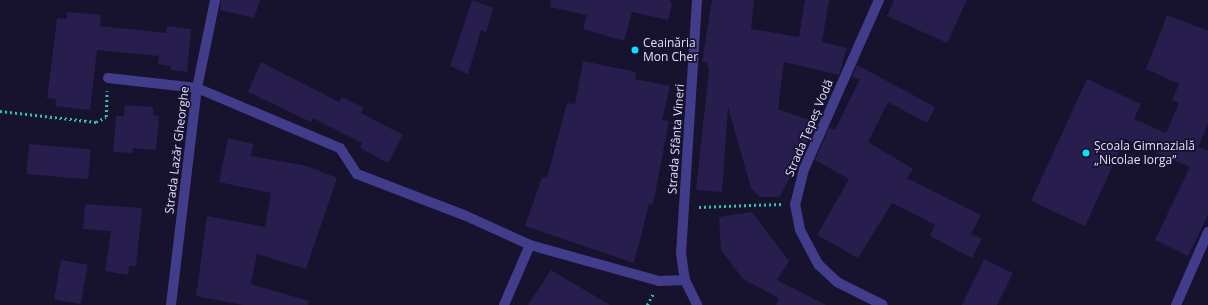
<!DOCTYPE html>
<meta charset="utf-8">
<style>
body{margin:0}
#map{position:relative;width:1208px;height:305px;overflow:hidden;background:#17122d;font-family:"Open Sans",sans-serif}
div>[style]{position:absolute}
.building>*{inset:0;background:#281e4e;transform-origin:0 0}
.path>*{height:2.5px;margin-top:-1.25px;transform-origin:0;background:repeating-linear-gradient(90deg,#31bfb9 0 2px,transparent 0 5px)}
.minor>*{height:10px;margin:-5px;padding:0 5px;transform-origin:5px;border-radius:5px;background:#413d8b}
.dots>*{width:11px;height:11px;translate:-50% -50%;box-sizing:border-box;border:2px solid #17122d;border-radius:50%}
span{translate:-50% -50%;white-space:nowrap;text-align:center;line-height:1.15;-webkit-text-stroke:3.5px #17122d;paint-order:stroke}
.poi-label{font-size:12px;color:#e2ddff}
.left{translate:0 -50%;text-align:left}
.street-label{font-size:12px;color:#e2ddff}
</style>
<div id="map">
<div class="building">
<div style="clip-path:polygon(221px 0,260px 0,254px 18px,220px 10px)"></div>
<div style="clip-path:polygon(472px 0,493px 8px,486px 33px,481px 30px,468px 74px,450px 66px)"></div>
<div style="clip-path:polygon(551px 0,670px 0,672px 5px,668px 20px,632px 12px,624px 41px,583px 29px,587px 15px,550px 7px)"></div>
<div style="clip-path:polygon(712px 0,754px 0,751px 29px,799px 37px,805px 0,829px 0,822px 42px,847px 48px,839px 75px,784px 62px,778px 109px,817px 123px,780px 197px,760px 197px,751px 188px,728px 107px,722px 192px,696px 190px,709px 70px,707px 62px,702px 62px)"></div>
<div style="clip-path:polygon(894px 0,967px 0,947px 43px,887px 16px)"></div>
<div style="clip-path:polygon(67px 12px,101px 15px,100px 26px,166px 33px,167px 26px,191px 29px,187px 72px,171px 70px,171px 66px,158px 64px,159px 56px,97px 50px,90px 110px,55px 106px,56px 99px,47px 98px,57px 18px,67px 19px)"></div>
<div style="clip-path:polygon(1167px 15px,1208px 31px,1208px 124px,1198px 147px,1208px 151px,1208px 215px,1188px 256px,1155px 240px,1190px 167px,1125px 139px,1085px 226px,1031px 201px,1087px 79px,1141px 104px,1134px 119px,1166px 133px,1179px 103px,1172px 100px,1179px 84px,1146px 69px)"></div>
<div style="clip-path:polygon(583px 61px,636px 72px,635px 79px,670px 86px,662px 120px,669px 121px,653px 205px,649px 204px,634px 263px,525px 226px,542px 177px,547px 178px,567px 103px,575px 104px)"></div>
<div style="clip-path:polygon(261px 62px,339px 102px,342px 97px,364px 108px,361px 113px,403px 135px,388px 163px,360px 148px,362px 143px,313px 118px,311px 122px,248px 92px)"></div>
<div style="clip-path:polygon(857px 65px,935px 107px,927px 123px,888px 102px,868px 142px,913px 169px,907px 178px,981px 215px,971px 234px,982px 239px,972px 258px,930px 236px,935px 225px,892px 203px,858px 258px,817px 235px,849px 179px,815px 160px,829px 128px,835px 130px,860px 79px,852px 77px)"></div>
<div style="clip-path:polygon(125px 105px,153px 107px,153px 115px,159px 116px,156px 150px,133px 148px,132px 153px,113px 152px,116px 116px,124px 116px)"></div>
<div style="clip-path:polygon(228px 138px,253px 144px,251px 156px,307px 166px,337px 178px,306px 269px,257px 254px,251px 284px,309px 301px,308px 305px,243px 305px,196px 296px,207px 216px,265px 227px,271px 193px,219px 182px)"></div>
<div style="left:29px;top:144px;width:62px;height:30px;rotate:5deg"></div>
<div style="clip-path:polygon(85px 204px,142px 208px,136px 266px,129px 266px,128px 275px,105px 271px,111px 231px,83px 229px)"></div>
<div style="clip-path:polygon(752px 212px,789px 261px,777px 280px,826px 305px,776px 305px,779px 298px,743px 279px,721px 250px,719px 217px)"></div>
<div style="clip-path:polygon(984px 259px,1013px 273px,997px 305px,962px 305px)"></div>
<div style="left:61px;top:260px;width:27px;height:40px;rotate:10deg"></div>
<div style="clip-path:polygon(551px 270px,610px 305px,528px 305px)"></div>
</div>
<div class="path">
<div style="left:0;top:111px;width:97px;rotate:6.5deg"></div>
<div style="left:96px;top:122px;width:11px;rotate:-27deg"></div>
<div style="left:106px;top:117px;width:26px;rotate:-88deg"></div>
<div style="left:699px;top:207px;width:83px;rotate:-2.1deg"></div>
<div style="left:647px;top:305px;width:13px;rotate:-61deg"></div>
</div>
<div class="minor">
<div style="left:697px;top:0;width:254px;rotate:93.6deg"></div>
<div style="left:681px;top:253px;width:27px;rotate:82deg"></div>
<div style="left:685px;top:280px;width:28px;rotate:64deg"></div>
<div style="left:879px;top:0;width:185px;rotate:113.9deg"></div>
<div style="left:804px;top:169px;width:36px;rotate:104deg"></div>
<div style="left:795px;top:204px;width:26px;rotate:79deg"></div>
<div style="left:800px;top:230px;width:40px;rotate:62deg"></div>
<div style="left:819px;top:265px;width:25px;rotate:43deg"></div>
<div style="left:837px;top:282px;width:51px;rotate:26.6deg"></div>
<div style="left:108px;top:78px;width:90px;rotate:6.4deg"></div>
<div style="left:197px;top:88px;width:155px;rotate:22.8deg"></div>
<div style="left:340px;top:148px;width:31px;rotate:57deg"></div>
<div style="left:357px;top:174px;width:115px;rotate:21deg"></div>
<div style="left:464px;top:215px;width:72px;rotate:24.4deg"></div>
<div style="left:530px;top:245px;width:134px;rotate:15.6deg"></div>
<div style="left:659px;top:281px;width:26px;rotate:-2deg"></div>
<div style="left:171px;top:305px;width:219px;rotate:-83.2deg"></div>
<div style="left:197px;top:88px;width:90px;rotate:-78.4deg"></div>
<div style="left:504px;top:305px;width:65px;rotate:-66.6deg"></div>
<div style="left:1176px;top:305px;width:80px;rotate:-66.3deg"></div>
</div>
<div class="dots">
<div style="left:635px;top:50px;background:#0ae1ff"></div>
<div style="left:1086px;top:153px;background:#0ae1ff"></div>
</div>
<div class="poi-label">
<span class="left" style="left:643px;top:50px">Ceainăria<br>Mon Cher</span>
<span class="left" style="left:1094px;top:153px">Școala Gimnazială<br>„Nicolae Iorga”</span>
</div>
<div class="street-label">
<span style="left:809px;top:128px;rotate:-67deg">Strada Țepeș Vodă</span>
<span style="left:676px;top:139px;rotate:-86deg">Strada Sfânta Vineri</span>
<span style="left:177px;top:150px;rotate:-83deg">Strada Lazăr Gheorghe</span>
</div>
</div>
